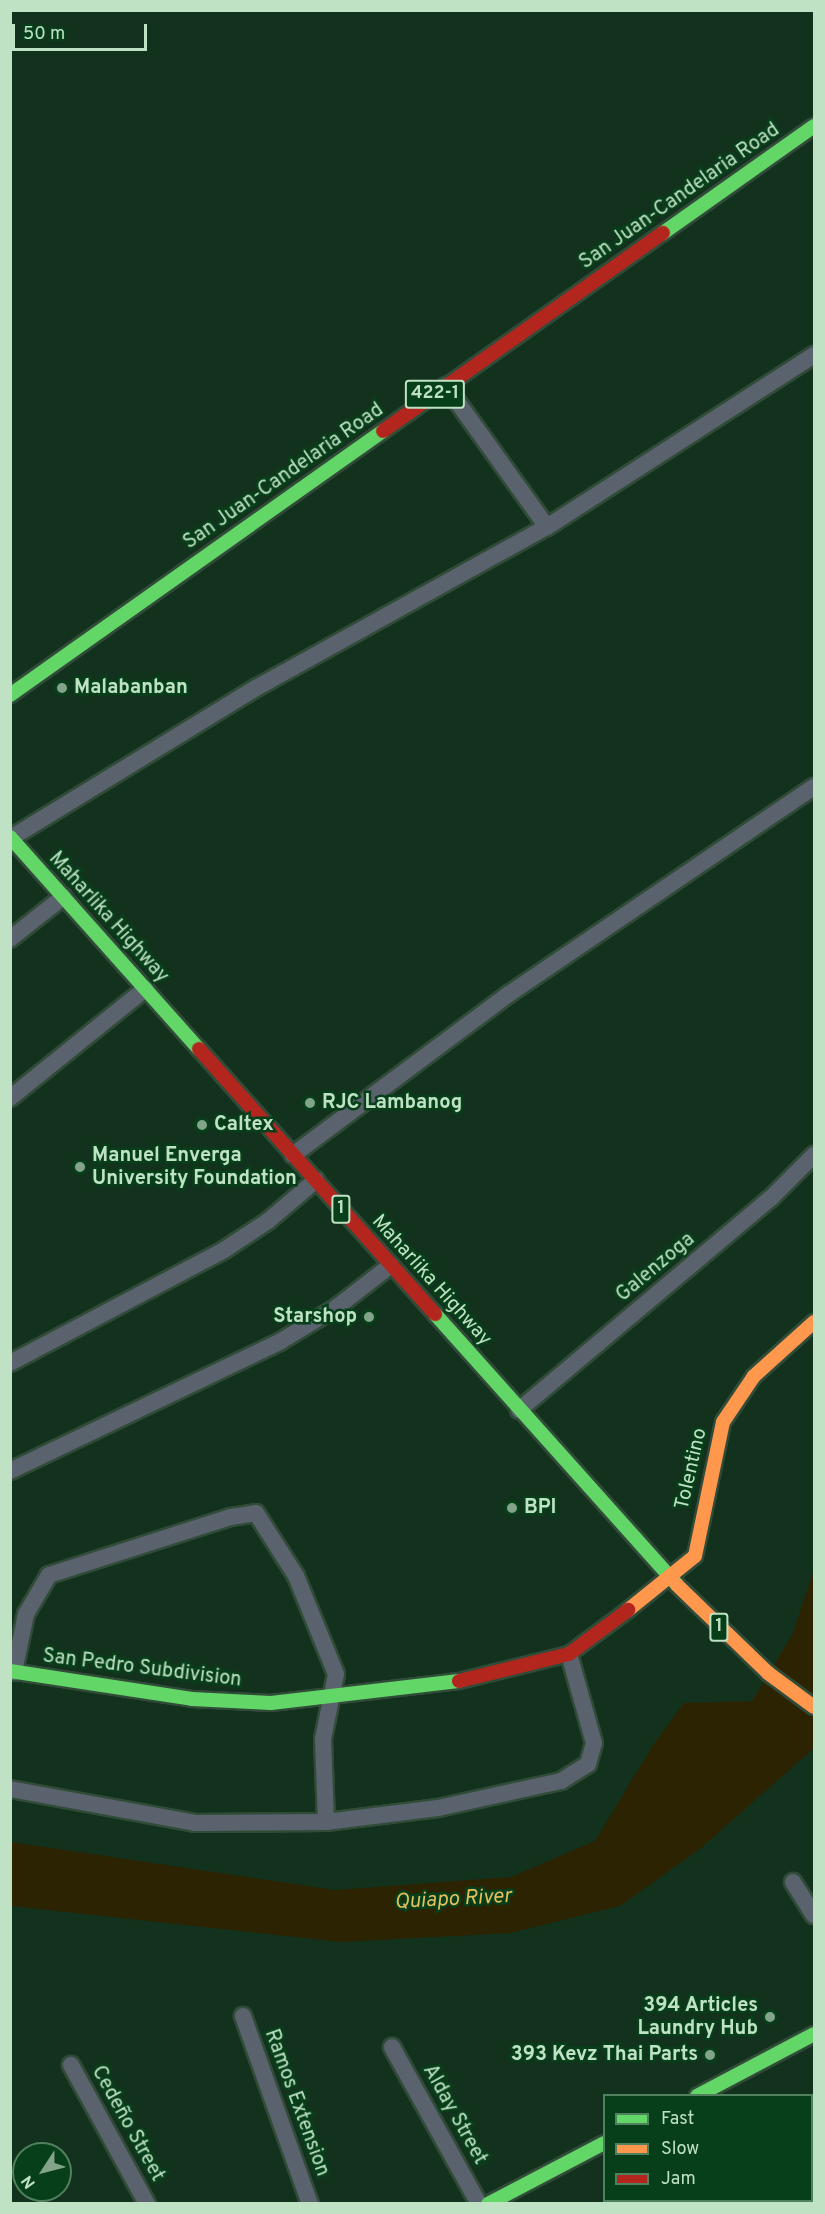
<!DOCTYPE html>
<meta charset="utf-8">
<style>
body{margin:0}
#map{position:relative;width:825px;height:2214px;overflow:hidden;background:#13321d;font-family:Overpass,sans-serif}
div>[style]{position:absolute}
.water>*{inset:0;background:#2c2303}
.roads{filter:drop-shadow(2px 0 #314b39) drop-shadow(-2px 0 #314b39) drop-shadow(0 2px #314b39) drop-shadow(0 -2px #314b39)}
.street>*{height:16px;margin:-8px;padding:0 8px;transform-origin:8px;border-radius:8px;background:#5a636d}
.fast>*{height:14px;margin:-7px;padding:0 7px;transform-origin:7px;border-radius:7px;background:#63d668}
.slow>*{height:14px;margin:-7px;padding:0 7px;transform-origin:7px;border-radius:7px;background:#ff974d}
.jam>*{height:14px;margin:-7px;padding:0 7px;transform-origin:7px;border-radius:7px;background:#b3261e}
.dots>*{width:16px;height:16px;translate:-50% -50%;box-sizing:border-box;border:3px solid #063f19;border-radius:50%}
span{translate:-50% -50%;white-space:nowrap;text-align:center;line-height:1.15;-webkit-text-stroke:5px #063f19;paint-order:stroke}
.shield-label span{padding:2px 4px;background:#063f19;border:2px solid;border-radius:4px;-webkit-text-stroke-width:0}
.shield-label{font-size:18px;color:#bfe1c4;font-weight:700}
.street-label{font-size:20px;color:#bfe1c4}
.poi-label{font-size:20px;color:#bfe1c4;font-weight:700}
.left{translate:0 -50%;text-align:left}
.right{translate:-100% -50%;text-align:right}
.water-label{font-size:21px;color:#e4bf5c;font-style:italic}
.frame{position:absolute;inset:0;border:12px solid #bfe1c4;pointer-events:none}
.legend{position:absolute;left:603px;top:2094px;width:210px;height:108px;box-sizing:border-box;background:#063f19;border:2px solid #50805d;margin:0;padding:8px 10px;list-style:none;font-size:18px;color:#bfe1c4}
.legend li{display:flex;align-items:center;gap:12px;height:30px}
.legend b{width:30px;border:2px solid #50805d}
.north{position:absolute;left:12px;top:2142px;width:60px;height:60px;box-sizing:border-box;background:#063f19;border:2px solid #50805d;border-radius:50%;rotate:234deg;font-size:16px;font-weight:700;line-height:24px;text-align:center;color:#bfe1c4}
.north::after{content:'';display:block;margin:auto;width:21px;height:27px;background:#83a48a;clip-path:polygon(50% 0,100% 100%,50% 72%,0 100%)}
.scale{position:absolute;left:12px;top:24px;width:135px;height:27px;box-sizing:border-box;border:3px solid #bfe1c4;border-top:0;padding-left:8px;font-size:18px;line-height:21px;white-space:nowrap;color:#bfe1c4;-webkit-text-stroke:4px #063f19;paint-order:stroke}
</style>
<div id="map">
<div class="water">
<div style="clip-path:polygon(814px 1570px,814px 1748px,700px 1849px,620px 1906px,510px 1933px,342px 1942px,11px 1906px,11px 1842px,335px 1890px,511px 1877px,595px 1841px,653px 1745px,684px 1703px,752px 1701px,792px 1635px)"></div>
</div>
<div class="roads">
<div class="street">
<div style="left:446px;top:386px;width:173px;rotate:54.4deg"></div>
<div style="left:11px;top:838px;width:287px;rotate:-31.5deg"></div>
<div style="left:256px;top:688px;width:333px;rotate:-29deg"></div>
<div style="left:547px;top:527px;width:318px;rotate:-32.8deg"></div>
<div style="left:10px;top:939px;width:68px;rotate:-38.4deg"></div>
<div style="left:10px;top:1098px;width:174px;rotate:-38.9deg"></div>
<div style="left:293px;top:1155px;width:269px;rotate:-36.7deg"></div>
<div style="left:509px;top:994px;width:369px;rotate:-34.2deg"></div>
<div style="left:10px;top:1363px;width:242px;rotate:-27.8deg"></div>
<div style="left:224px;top:1250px;width:53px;rotate:-33.4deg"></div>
<div style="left:268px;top:1221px;width:63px;rotate:-40.5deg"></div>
<div style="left:519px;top:1410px;width:329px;rotate:-40.1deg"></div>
<div style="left:771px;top:1198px;width:61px;rotate:-45deg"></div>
<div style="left:10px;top:1471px;width:301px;rotate:-25.6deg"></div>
<div style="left:281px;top:1341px;width:66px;rotate:-31.3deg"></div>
<div style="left:337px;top:1307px;width:68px;rotate:-37.9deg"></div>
<div style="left:14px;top:1672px;width:59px;rotate:-78.3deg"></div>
<div style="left:26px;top:1614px;width:45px;rotate:-59.5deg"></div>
<div style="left:49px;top:1575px;width:191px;rotate:-17.7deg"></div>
<div style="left:231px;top:1517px;width:25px;rotate:-9deg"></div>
<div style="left:256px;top:1513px;width:75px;rotate:57.6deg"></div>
<div style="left:296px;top:1576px;width:106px;rotate:67.8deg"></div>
<div style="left:336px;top:1674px;width:66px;rotate:101.3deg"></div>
<div style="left:323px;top:1739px;width:83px;rotate:87.9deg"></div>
<div style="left:10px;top:1789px;width:188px;rotate:10.4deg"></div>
<div style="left:195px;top:1823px;width:131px;rotate:-0.4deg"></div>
<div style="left:326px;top:1822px;width:113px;rotate:-7.1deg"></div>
<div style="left:438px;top:1808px;width:126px;rotate:-12.4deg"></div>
<div style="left:561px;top:1781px;width:32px;rotate:-32deg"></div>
<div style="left:588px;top:1764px;width:22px;rotate:-74deg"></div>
<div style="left:594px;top:1743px;width:92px;rotate:-105.7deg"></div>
<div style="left:793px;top:1882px;width:39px;rotate:58deg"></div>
<div style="left:243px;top:2016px;width:200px;rotate:70.4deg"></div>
<div style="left:392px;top:2047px;width:179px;rotate:61deg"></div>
<div style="left:71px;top:2065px;width:158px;rotate:61.3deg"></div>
<div style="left:736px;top:2200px;width:4px;rotate:63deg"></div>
</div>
<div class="fast">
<div style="left:663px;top:233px;width:185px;rotate:-35.3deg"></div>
<div style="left:10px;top:695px;width:457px;rotate:-35.3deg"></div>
<div style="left:10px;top:837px;width:284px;rotate:48.3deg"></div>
<div style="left:435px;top:1314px;width:363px;rotate:48.2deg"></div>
<div style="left:10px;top:1671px;width:184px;rotate:8.7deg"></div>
<div style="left:192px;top:1699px;width:79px;rotate:2.9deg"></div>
<div style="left:271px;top:1703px;width:189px;rotate:-6.7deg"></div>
<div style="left:697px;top:2096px;width:132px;rotate:-27.9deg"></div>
<div style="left:488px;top:2204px;width:131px;rotate:-27.7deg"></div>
</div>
<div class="slow">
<div style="left:677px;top:1585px;width:127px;rotate:44deg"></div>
<div style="left:768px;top:1673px;width:57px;rotate:36.5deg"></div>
<div style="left:628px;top:1610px;width:86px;rotate:-38.9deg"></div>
<div style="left:695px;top:1556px;width:137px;rotate:-78.2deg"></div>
<div style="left:723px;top:1422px;width:55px;rotate:-56deg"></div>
<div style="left:754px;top:1376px;width:81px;rotate:-42deg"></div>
</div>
<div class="jam">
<div style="left:383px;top:431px;width:343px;rotate:-35.3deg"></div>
<div style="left:199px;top:1049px;width:355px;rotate:48.3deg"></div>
<div style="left:459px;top:1681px;width:113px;rotate:-13.8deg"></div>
<div style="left:569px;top:1654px;width:74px;rotate:-36.7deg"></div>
</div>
</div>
<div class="dots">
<div style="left:62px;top:688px;background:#83a48a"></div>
<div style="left:310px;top:1103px;background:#83a48a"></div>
<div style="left:202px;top:1125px;background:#83a48a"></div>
<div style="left:80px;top:1167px;background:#83a48a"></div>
<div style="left:369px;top:1317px;background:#83a48a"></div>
<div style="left:512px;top:1508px;background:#83a48a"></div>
<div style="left:770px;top:2017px;background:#83a48a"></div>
<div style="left:710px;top:2055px;background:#83a48a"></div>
</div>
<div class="shield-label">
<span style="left:435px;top:394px">422-1</span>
<span style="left:341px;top:1209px">1</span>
<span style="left:719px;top:1627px">1</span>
</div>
<div class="street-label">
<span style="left:680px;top:197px;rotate:-35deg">San Juan-Candelaria Road</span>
<span style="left:284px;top:477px;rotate:-35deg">San Juan-Candelaria Road</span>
<span style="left:108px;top:918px;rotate:48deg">Maharlika Highway</span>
<span style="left:656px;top:1268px;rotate:-40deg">Galenzoga</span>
<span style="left:431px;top:1281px;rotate:48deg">Maharlika Highway</span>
<span style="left:692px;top:1469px;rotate:-77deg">Tolentino</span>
<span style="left:142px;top:1669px;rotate:7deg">San Pedro Subdivision</span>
<span style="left:296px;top:2103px;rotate:70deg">Ramos Extension</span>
<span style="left:454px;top:2115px;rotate:61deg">Alday Street</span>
<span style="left:127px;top:2124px;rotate:61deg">Cedeño Street</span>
</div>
<div class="poi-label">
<span class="left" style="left:74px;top:688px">Malabanban</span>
<span class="left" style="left:322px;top:1103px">RJC Lambanog</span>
<span class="left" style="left:214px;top:1125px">Caltex</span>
<span class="left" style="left:92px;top:1168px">Manuel Enverga<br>University Foundation</span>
<span class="right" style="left:357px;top:1317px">Starshop</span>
<span class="left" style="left:524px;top:1508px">BPI</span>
<span class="right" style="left:758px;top:2018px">394 Articles<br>Laundry Hub</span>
<span class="right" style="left:698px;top:2055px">393 Kevz Thai Parts</span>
</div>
<div class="water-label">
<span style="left:453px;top:1900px;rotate:-3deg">Quiapo River</span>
</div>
<div class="frame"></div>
<ul class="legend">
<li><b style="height:8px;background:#63d668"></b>Fast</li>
<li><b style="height:8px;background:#ff974d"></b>Slow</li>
<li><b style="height:8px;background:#b3261e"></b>Jam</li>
</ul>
<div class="north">N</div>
<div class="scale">50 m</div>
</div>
